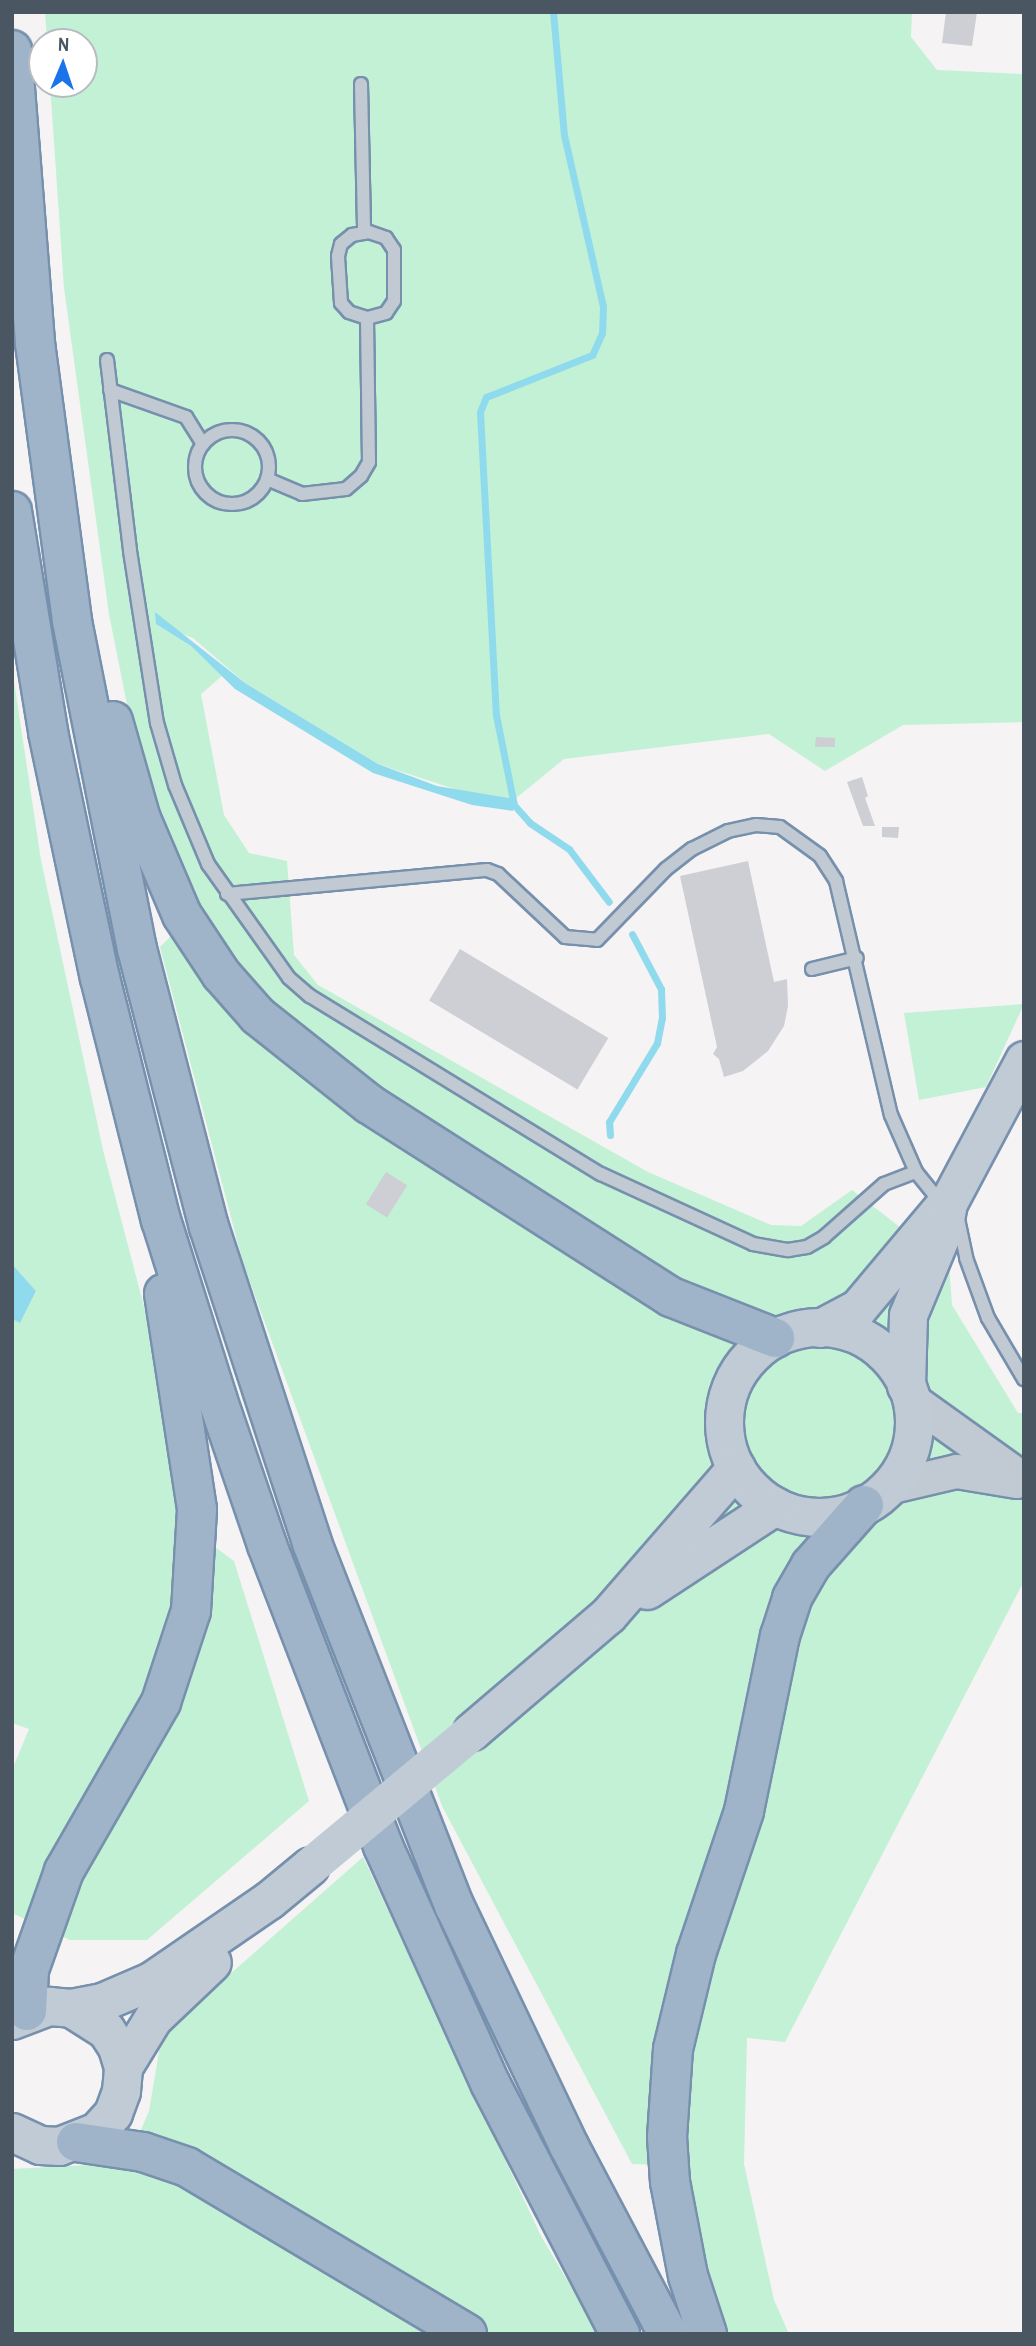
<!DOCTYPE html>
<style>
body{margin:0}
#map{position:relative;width:1036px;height:2346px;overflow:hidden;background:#f5f3f3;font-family:"Archivo Narrow",sans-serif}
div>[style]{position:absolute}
.green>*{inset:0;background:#c3f1d5}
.water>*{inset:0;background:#90daee}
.stream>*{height:7px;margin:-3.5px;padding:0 3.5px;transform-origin:3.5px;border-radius:3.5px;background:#90daee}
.building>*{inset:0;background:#cdcfd5;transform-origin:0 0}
.roads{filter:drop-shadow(2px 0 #7690ad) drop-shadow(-2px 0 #7690ad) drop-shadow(0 2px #7690ad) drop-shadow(0 -2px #7690ad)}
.service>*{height:12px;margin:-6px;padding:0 6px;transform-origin:6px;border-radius:6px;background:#c1cad2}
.service>.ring{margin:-6px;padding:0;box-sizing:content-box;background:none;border:12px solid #c1cad2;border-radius:50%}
.tertiary>*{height:33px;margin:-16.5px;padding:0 16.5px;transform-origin:16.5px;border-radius:16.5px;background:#c1cad2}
.secondary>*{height:37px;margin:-18.5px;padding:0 18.5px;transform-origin:18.5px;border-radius:18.5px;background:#c1cbd6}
.secondary>.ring{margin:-18.5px;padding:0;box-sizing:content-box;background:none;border:37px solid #c1cbd6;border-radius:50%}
.trunk>*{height:38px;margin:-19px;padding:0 19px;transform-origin:19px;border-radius:19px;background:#9fb4c9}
.secondary-bridge>*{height:37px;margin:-18.5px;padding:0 18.5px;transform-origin:18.5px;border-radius:18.5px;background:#c1cbd6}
span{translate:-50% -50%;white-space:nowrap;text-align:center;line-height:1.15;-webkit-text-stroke:5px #fff;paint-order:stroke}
.frame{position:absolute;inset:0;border:14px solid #4a5661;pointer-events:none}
.north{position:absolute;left:28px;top:28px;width:70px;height:70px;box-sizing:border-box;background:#fff;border:2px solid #b7bbc0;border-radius:50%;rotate:2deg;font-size:19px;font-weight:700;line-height:28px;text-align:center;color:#4a5661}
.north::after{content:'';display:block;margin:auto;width:24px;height:32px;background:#1a73e8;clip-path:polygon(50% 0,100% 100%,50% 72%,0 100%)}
</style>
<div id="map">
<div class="green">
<div style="clip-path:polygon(45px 12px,912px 12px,911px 37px,937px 70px,1024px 74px,1024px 722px,903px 725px,825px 771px,769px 734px,564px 759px,515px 799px,473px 795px,378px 764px,245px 683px,193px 638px,156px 624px,191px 646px,222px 676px,201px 694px,224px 815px,249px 853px,287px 861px,294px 955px,318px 985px,648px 1172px,771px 1225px,801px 1226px,852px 1190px,949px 1265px,952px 1305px,1018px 1413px,1024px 1413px,1024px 1581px,785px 2042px,747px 2038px,744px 2164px,774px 2300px,789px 2334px,726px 2334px,713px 2309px,687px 2166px,632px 2164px,442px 1806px,243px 1263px,160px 947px,199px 908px,169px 847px,133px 735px,109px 614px,64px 288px,50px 84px,84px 84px,84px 42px,47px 42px)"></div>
<div style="clip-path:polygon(12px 668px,41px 860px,103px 1150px,154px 1345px,181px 1522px,234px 1561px,309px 1801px,147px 1940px,70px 1940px,12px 1913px,12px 1770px,29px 1729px,12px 1723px,12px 1319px,20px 1323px,36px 1291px,12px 1264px)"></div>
<div style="clip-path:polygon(1024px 1004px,986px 1087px,919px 1100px,904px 1013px)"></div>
<div style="clip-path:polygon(363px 1857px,541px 2236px,599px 2334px,12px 2334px,12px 2169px,127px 2163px,149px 2111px,162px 2034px)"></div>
</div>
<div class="water">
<div style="clip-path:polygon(155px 612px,245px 683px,378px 764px,437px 786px,515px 799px,513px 811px,472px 805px,373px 773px,235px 689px,191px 646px,156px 624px)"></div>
<div style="clip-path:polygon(12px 1264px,36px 1291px,20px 1323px,12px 1319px)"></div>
</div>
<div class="stream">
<div style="left:553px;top:12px;width:123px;rotate:84.9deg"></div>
<div style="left:564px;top:135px;width:175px;rotate:77.2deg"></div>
<div style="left:603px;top:306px;width:27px;rotate:92deg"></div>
<div style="left:602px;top:333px;width:24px;rotate:114deg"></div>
<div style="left:592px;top:355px;width:114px;rotate:158.4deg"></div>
<div style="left:486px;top:397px;width:16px;rotate:112deg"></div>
<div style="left:480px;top:412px;width:303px;rotate:87deg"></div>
<div style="left:496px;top:715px;width:92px;rotate:78.7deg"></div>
<div style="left:514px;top:805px;width:24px;rotate:48deg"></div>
<div style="left:530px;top:823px;width:47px;rotate:33.7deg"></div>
<div style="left:569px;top:849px;width:66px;rotate:53deg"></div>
<div style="left:610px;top:1135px;width:13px;rotate:-94deg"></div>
<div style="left:609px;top:1122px;width:92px;rotate:-58.7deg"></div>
<div style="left:657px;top:1043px;width:25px;rotate:-79deg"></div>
<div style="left:662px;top:1018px;width:29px;rotate:-92deg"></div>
<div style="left:661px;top:989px;width:62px;rotate:-117.8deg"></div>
</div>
<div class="building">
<div style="clip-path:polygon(946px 12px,977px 12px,972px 46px,942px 43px)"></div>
<div style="clip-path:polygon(816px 737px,835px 738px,835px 747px,815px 747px)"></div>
<div style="clip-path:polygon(862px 777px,868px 796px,865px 798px,875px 826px,863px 826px,847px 782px)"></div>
<div style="clip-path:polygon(882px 827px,899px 827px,898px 838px,882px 837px)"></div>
<div style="clip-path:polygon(748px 861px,774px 982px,787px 979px,788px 1006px,784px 1026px,768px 1051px,743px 1071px,724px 1077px,719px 1059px,713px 1054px,717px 1047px,680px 876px)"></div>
<div style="left:460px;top:949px;width:173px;height:60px;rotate:31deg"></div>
<div style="left:386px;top:1172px;width:25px;height:38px;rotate:32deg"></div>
</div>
<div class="roads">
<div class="service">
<div style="left:361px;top:84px;width:149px;rotate:88.8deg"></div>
<div style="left:369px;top:232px;width:18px;rotate:19deg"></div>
<div style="left:386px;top:238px;width:14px;rotate:56deg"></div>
<div style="left:394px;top:250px;width:51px;rotate:90deg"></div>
<div style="left:394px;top:301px;width:14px;rotate:124deg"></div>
<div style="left:386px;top:313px;width:20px;rotate:165deg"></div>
<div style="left:367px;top:318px;width:19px;rotate:-162deg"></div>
<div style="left:349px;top:312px;width:12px;rotate:-132deg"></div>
<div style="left:341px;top:303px;width:47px;rotate:-93.7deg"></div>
<div style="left:338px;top:256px;width:12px;rotate:-76deg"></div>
<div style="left:341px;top:244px;width:14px;rotate:-39deg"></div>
<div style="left:352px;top:235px;width:17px;rotate:-10deg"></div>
<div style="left:107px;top:360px;width:192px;rotate:83.1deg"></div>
<div style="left:130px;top:551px;width:174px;rotate:81.1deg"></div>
<div style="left:157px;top:723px;width:65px;rotate:73.8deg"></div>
<div style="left:175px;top:785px;width:86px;rotate:67.3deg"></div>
<div style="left:208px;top:864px;width:140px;rotate:54.6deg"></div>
<div style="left:289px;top:978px;width:28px;rotate:41deg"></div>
<div style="left:310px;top:996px;width:341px;rotate:31.5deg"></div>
<div style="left:601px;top:1174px;width:167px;rotate:24.7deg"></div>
<div style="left:753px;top:1244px;width:36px;rotate:10deg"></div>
<div style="left:788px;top:1250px;width:19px;rotate:-9deg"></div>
<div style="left:807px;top:1247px;width:20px;rotate:-30deg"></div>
<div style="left:824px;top:1237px;width:80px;rotate:-41.5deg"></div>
<div style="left:884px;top:1184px;width:34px;rotate:-21deg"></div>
<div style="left:110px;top:390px;width:81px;rotate:19.6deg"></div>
<div style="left:186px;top:417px;width:32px;rotate:58deg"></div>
<div class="ring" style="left:195px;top:430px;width:62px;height:62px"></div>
<div style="left:267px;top:479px;width:38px;rotate:23deg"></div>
<div style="left:302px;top:494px;width:44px;rotate:-6.5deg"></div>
<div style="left:346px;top:489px;width:20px;rotate:-41deg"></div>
<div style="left:361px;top:476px;width:16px;rotate:-60deg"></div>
<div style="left:369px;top:462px;width:144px;rotate:-90.8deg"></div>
<div style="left:227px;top:894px;width:261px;rotate:-5.3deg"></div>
<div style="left:487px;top:870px;width:12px;rotate:20deg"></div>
<div style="left:498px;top:874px;width:92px;rotate:43.2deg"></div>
<div style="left:565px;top:937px;width:32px;rotate:5deg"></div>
<div style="left:597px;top:940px;width:99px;rotate:-45.8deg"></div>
<div style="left:666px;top:869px;width:33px;rotate:-38deg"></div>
<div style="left:692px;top:849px;width:40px;rotate:-26.6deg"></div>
<div style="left:728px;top:831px;width:29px;rotate:-12deg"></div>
<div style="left:756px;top:825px;width:24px;rotate:5deg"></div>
<div style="left:780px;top:827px;width:49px;rotate:35.9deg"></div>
<div style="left:820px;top:856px;width:30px;rotate:57deg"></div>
<div style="left:836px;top:881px;width:240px;rotate:76.8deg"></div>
<div style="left:891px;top:1115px;width:62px;rotate:66.3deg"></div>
<div style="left:916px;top:1172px;width:28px;rotate:51deg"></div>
<div style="left:934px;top:1194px;width:14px;rotate:30deg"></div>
<div style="left:812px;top:969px;width:46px;rotate:-13.7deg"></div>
<div style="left:958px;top:1219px;width:40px;rotate:78deg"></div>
<div style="left:966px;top:1258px;width:64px;rotate:69.9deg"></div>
<div style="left:988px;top:1318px;width:71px;rotate:59.5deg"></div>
</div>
<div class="tertiary">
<div style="left:911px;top:1399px;width:139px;rotate:35.6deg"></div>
<div style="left:888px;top:1487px;width:70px;rotate:-13.2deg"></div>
<div style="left:956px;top:1471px;width:61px;rotate:9.5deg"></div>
</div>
<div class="secondary">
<div class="ring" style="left:724px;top:1327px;width:153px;height:153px"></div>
<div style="left:820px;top:1328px;width:43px;rotate:-27.8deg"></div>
<div style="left:858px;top:1308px;width:131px;rotate:-50deg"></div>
<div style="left:906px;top:1386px;width:71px;rotate:-88.4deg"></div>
<div style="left:908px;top:1315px;width:91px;rotate:-67.4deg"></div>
<div style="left:943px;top:1231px;width:28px;rotate:-80deg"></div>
<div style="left:948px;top:1203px;width:162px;rotate:-62deg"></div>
<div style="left:647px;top:1590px;width:153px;rotate:-33.3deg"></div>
<div style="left:472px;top:1731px;width:179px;rotate:-40.5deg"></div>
<div style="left:608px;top:1615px;width:195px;rotate:-49deg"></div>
<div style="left:12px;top:2020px;width:40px;rotate:-21deg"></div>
<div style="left:49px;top:2006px;width:22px;rotate:5deg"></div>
<div style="left:71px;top:2008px;width:32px;rotate:-11deg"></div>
<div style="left:102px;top:2002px;width:53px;rotate:-23.2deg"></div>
<div style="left:151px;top:1981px;width:143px;rotate:-34.5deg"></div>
<div style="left:269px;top:1900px;width:53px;rotate:-39.7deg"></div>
<div style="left:123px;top:2067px;width:57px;rotate:-58.5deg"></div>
<div style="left:153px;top:2018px;width:81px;rotate:-43.5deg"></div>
<div style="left:12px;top:2132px;width:31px;rotate:25deg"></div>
<div style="left:40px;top:2145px;width:19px;rotate:3deg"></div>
<div style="left:59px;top:2146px;width:41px;rotate:-21.5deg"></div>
<div style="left:97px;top:2131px;width:24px;rotate:-48deg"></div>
<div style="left:113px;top:2113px;width:23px;rotate:-70deg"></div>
<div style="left:121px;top:2091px;width:24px;rotate:-85deg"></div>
<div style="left:123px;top:2067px;width:21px;rotate:-107deg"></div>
<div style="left:117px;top:2047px;width:20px;rotate:-123deg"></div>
<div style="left:106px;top:2030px;width:41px;rotate:-147.8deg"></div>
</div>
<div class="trunk">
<div style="left:12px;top:50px;width:294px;rotate:85.5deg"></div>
<div style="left:35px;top:343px;width:280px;rotate:82.4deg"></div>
<div style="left:72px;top:621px;width:334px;rotate:78.8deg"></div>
<div style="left:137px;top:949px;width:287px;rotate:75.5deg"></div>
<div style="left:209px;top:1227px;width:332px;rotate:71.9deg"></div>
<div style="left:312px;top:1543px;width:391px;rotate:68.6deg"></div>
<div style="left:455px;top:1907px;width:265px;rotate:64.5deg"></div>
<div style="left:569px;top:2146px;width:212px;rotate:62.2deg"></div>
<div style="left:12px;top:511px;width:224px;rotate:80.7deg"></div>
<div style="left:48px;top:732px;width:251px;rotate:78.1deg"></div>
<div style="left:100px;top:978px;width:250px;rotate:75.9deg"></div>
<div style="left:161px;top:1220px;width:187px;rotate:72.5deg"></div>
<div style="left:217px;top:1398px;width:155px;rotate:71.2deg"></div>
<div style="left:267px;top:1545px;width:323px;rotate:68.9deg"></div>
<div style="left:383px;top:1846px;width:260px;rotate:65.7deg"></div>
<div style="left:490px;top:2083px;width:283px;rotate:62.6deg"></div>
<div style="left:113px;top:721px;width:102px;rotate:74.1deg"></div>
<div style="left:141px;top:819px;width:104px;rotate:66.9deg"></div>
<div style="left:182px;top:915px;width:71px;rotate:56.5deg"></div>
<div style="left:221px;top:974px;width:56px;rotate:48.6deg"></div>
<div style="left:258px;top:1016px;width:142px;rotate:38.4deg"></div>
<div style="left:369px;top:1104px;width:358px;rotate:32.6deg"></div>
<div style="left:671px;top:1297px;width:112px;rotate:21.5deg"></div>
<div style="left:27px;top:2011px;width:41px;rotate:-87.2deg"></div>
<div style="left:29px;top:1970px;width:105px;rotate:-70.5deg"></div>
<div style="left:64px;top:1871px;width:195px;rotate:-60.1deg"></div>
<div style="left:161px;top:1702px;width:96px;rotate:-71.8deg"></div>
<div style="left:191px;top:1611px;width:102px;rotate:-86.6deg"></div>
<div style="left:197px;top:1509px;width:218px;rotate:-98.7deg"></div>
<div style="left:76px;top:2142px;width:68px;rotate:8.5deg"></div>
<div style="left:143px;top:2152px;width:46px;rotate:18.8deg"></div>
<div style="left:187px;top:2167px;width:326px;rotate:30.8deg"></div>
<div style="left:707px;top:2334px;width:61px;rotate:-108.1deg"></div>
<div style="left:688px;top:2276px;width:96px;rotate:-100.8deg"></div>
<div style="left:670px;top:2182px;width:45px;rotate:-93.8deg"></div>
<div style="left:667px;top:2137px;width:88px;rotate:-86.1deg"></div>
<div style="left:673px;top:2049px;width:98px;rotate:-76.4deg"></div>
<div style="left:696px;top:1954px;width:151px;rotate:-71.4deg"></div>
<div style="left:744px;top:1811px;width:179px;rotate:-78.4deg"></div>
<div style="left:780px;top:1636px;width:40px;rotate:-72deg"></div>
<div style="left:792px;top:1598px;width:38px;rotate:-60deg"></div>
<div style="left:811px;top:1565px;width:80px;rotate:-48.5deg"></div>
</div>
</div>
<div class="secondary-bridge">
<div style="left:310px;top:1866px;width:211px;rotate:-39.8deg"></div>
</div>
<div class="frame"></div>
<div class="north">N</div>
</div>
